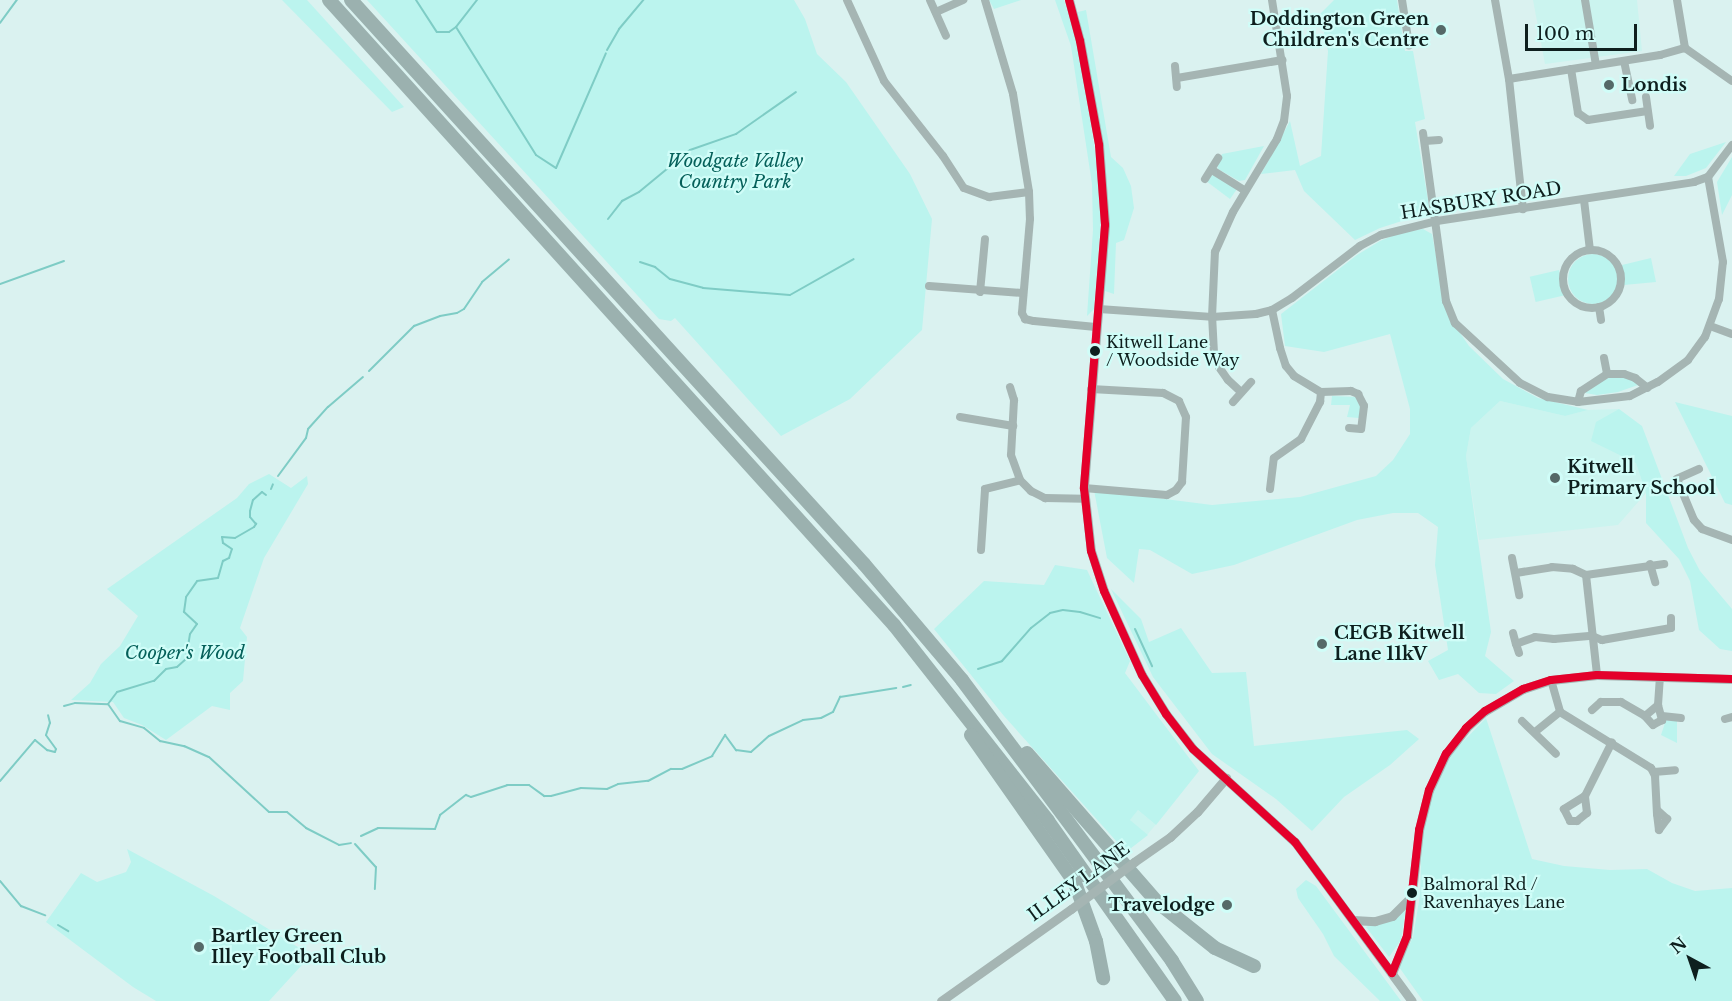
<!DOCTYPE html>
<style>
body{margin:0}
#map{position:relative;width:1732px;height:1001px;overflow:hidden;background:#daf2f0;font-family:"Libre Baskerville",serif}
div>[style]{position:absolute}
.built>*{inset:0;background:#cbf4ef;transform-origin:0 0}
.green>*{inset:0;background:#bbf4ee;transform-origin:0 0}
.round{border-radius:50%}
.stream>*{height:2px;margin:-1px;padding:0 1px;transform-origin:1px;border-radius:1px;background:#7eccc5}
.minor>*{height:8px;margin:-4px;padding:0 4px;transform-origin:4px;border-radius:4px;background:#a5b5b3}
.minor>.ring{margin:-4px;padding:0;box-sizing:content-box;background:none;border:8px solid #a5b5b3;border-radius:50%}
.tertiary>*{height:9px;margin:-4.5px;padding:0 4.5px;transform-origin:4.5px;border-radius:4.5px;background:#a5b5b3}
.motorway>*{height:14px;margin:-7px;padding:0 7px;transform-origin:7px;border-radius:7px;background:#9bb1af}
.tertiary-bridge>*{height:9px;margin:-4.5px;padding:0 4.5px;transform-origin:4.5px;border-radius:4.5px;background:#a5b5b3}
.bus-1>*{height:8px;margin:-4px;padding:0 4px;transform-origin:4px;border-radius:4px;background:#e4002b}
.dots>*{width:16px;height:16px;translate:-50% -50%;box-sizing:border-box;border:3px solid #d0fdf8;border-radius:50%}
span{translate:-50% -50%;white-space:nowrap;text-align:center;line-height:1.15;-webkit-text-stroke:4.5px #d0fdf8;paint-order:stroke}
.bus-label{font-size:16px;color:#0e1f1e}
.left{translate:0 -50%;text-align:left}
.poi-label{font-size:18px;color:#0e1f1e;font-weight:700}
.right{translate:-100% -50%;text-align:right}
.park-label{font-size:18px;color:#05605a;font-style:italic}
.street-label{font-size:18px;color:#0e1f1e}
.north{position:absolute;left:1660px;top:929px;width:60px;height:60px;-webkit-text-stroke:4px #d0fdf8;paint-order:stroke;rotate:320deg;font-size:16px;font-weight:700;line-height:24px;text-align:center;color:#0e1f1e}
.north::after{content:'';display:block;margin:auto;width:21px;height:27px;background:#0e1f1e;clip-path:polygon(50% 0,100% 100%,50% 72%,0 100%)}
.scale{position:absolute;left:1525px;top:24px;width:112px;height:27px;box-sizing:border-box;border:3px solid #0e1f1e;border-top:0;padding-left:8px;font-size:18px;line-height:21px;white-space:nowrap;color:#0e1f1e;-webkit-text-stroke:4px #d0fdf8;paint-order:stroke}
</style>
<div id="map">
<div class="built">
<div style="clip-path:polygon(1533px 0,1637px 0,1642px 51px,1545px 64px)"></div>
<div style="clip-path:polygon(1500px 401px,1565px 416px,1588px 410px,1619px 409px,1646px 493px,1618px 525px,1479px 540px,1466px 456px,1471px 428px)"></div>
<div style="left:1138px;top:810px;width:23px;height:13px;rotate:40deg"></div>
</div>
<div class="green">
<div style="clip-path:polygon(282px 0,307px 0,404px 107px,392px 112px)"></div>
<div style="clip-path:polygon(367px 0,794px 0,805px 19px,817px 54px,846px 82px,910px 174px,932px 219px,922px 330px,850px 399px,781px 436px,675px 318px,671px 321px,659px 319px)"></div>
<div style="clip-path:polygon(989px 0,1021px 0,994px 9px)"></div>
<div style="clip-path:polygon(1055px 0,1064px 0,1079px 50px,1098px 170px,1101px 219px,1094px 309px,1087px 316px,1093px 230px,1092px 184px,1071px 46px)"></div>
<div style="clip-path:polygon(1334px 0,1397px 0,1405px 51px,1413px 51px,1425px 119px,1415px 122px,1430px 212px,1380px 228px,1355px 240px,1304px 191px,1295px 170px,1261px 174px,1290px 121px,1300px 166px,1321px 156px,1328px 51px,1320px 14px)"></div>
<div style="clip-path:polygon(1086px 10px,1111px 157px,1123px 168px,1131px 186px,1134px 208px,1124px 240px,1116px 243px,1114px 294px,1105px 291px,1108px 225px,1104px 157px,1078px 12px)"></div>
<div style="clip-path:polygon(1726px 142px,1706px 168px,1686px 176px,1674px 176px,1690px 154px)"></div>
<div style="clip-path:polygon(1264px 146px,1245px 180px,1239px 181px,1218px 169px,1217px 165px,1222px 154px)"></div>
<div style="clip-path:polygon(1732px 157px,1732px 195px,1722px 215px,1717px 182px)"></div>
<div style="clip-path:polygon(1214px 174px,1237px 189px,1230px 199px,1206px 181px)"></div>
<div style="clip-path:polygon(1423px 229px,1432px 234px,1447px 314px,1469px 346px,1503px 379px,1538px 398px,1588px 410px,1565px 416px,1500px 401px,1471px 428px,1466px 456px,1491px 632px,1485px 656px,1514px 681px,1496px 694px,1479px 693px,1458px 674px,1439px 680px,1428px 661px,1448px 650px,1435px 565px,1438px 527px,1418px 513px,1393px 513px,1357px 520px,1234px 565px,1192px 574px,1150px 550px,1139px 549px,1134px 583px,1107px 558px,1094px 490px,1212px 505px,1300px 497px,1376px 476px,1393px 460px,1410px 434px,1410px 409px,1390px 334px,1324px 352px,1285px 346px,1281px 314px,1357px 255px,1380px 241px,1399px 233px)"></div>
<div class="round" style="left:1568px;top:254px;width:50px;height:50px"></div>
<div style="clip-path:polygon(1651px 258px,1656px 282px,1624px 285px,1622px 265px)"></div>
<div style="left:1559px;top:270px;width:26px;height:30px;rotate:77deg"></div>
<div style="clip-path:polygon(1620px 376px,1631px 378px,1638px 385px,1618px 392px,1597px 395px,1585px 393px,1603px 379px)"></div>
<div style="clip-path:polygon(1332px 396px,1357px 397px,1362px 403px,1359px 418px,1347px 417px,1350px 405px,1331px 405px)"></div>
<div style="clip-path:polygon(1675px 402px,1732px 416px,1732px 505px,1725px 503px)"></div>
<div style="clip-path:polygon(1619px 409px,1642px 426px,1688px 548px,1700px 571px,1732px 609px,1732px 651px,1720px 649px,1699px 630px,1690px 581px,1679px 559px,1646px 523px,1646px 493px,1636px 463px,1591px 441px,1596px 422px)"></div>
<div style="clip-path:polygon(269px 474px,291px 488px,307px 476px,308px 484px,264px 558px,240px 628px,247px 637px,243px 681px,230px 693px,230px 710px,212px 706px,166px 740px,142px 725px,124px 718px,113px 702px,71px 700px,90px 683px,101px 664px,120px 646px,138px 616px,107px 589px,237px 498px,249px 484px)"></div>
<div style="clip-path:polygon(1055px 565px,1087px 570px,1130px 661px,1125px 673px,1199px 771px,1156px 825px,1138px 810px,1130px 820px,1148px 835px,1126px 852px,1004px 716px,934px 629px,984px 581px,1044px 585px)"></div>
<div style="clip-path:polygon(1111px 589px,1141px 619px,1149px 642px,1181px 628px,1212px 673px,1246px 672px,1254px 746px,1407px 730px,1419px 739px,1390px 765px,1344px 797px,1312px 831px,1276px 799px,1212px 754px,1153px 677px)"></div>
<div style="clip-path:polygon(1486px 718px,1532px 859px,1564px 866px,1610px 870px,1647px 869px,1672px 883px,1695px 891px,1732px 888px,1732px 1001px,1423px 1001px,1399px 967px,1413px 937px,1420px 895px,1422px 833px,1432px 792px,1453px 752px)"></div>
<div style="clip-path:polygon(1666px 720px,1677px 721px,1677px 743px,1661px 735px)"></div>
<div style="clip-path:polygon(127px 849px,214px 896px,311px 955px,269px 1001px,156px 1001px,133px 987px,46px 922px,81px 873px,97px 882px,126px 872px,131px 862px)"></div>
<div style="clip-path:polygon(1306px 880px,1316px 886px,1401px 1001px,1380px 1001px,1334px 956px,1323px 934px,1298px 898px,1296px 889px)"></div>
<div style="clip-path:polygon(1406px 907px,1401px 940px,1389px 957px,1366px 927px)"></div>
</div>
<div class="stream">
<div style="left:416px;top:0;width:38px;rotate:57deg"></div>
<div style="left:437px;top:32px;width:12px"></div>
<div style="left:449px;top:32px;width:9px;rotate:-36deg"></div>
<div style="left:477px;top:0;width:34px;rotate:128deg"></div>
<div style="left:456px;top:27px;width:151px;rotate:58deg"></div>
<div style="left:536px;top:155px;width:24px;rotate:33deg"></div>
<div style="left:556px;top:168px;width:125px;rotate:-66.5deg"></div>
<div style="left:0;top:23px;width:29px;rotate:-54deg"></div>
<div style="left:607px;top:50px;width:24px;rotate:-60deg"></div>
<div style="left:619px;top:29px;width:38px;rotate:-50deg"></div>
<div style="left:608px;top:219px;width:23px;rotate:-52deg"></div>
<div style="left:622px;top:201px;width:19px;rotate:-28deg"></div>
<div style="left:639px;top:192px;width:66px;rotate:-39.5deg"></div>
<div style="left:690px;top:150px;width:49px;rotate:-19.2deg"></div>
<div style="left:736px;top:134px;width:73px;rotate:-35deg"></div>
<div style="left:640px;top:262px;width:16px;rotate:18deg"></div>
<div style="left:655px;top:267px;width:19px;rotate:39deg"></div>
<div style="left:670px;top:279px;width:34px;rotate:15deg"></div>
<div style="left:703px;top:288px;width:87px;rotate:4.6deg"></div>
<div style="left:790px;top:295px;width:73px;rotate:-29.4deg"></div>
<div style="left:0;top:284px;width:68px;rotate:-19.8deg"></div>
<div style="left:369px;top:371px;width:64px;rotate:-45deg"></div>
<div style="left:414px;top:326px;width:28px;rotate:-21deg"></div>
<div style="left:440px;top:316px;width:17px;rotate:-10deg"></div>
<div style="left:457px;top:313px;width:8px;rotate:-30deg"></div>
<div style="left:464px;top:309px;width:32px;rotate:-56deg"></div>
<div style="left:482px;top:282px;width:35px;rotate:-40deg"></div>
<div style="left:278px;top:476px;width:47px;rotate:-53.6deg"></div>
<div style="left:306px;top:438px;width:9px;rotate:-77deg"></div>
<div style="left:308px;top:429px;width:30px;rotate:-48deg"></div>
<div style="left:328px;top:407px;width:46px;rotate:-40.6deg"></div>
<div style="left:271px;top:489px;width:5px;rotate:-68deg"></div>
<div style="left:1135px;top:629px;width:41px;rotate:65.3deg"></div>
<div style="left:978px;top:669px;width:25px;rotate:-18deg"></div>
<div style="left:1002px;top:661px;width:44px;rotate:-48.7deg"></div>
<div style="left:1031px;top:628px;width:24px;rotate:-38deg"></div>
<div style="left:1050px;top:613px;width:13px;rotate:-13deg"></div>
<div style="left:1063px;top:610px;width:17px;rotate:7deg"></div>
<div style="left:1080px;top:612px;width:21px;rotate:17deg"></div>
<div style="left:903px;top:687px;width:8px;rotate:-14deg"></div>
<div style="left:108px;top:704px;width:21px;rotate:55deg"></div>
<div style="left:120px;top:721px;width:25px;rotate:16deg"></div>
<div style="left:144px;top:728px;width:21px;rotate:39deg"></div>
<div style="left:160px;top:741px;width:25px;rotate:12deg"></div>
<div style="left:184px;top:746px;width:27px;rotate:24deg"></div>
<div style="left:209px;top:757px;width:81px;rotate:42.5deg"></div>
<div style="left:269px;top:812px;width:18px"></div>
<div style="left:287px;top:812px;width:25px;rotate:40deg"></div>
<div style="left:306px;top:828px;width:37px;rotate:27deg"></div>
<div style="left:339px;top:845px;width:12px;rotate:-9deg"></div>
<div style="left:64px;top:706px;width:11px;rotate:-15deg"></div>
<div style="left:75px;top:703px;width:33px;rotate:2deg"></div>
<div style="left:108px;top:704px;width:15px;rotate:-53deg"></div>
<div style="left:117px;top:692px;width:39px;rotate:-17deg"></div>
<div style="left:154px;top:681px;width:17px;rotate:-45deg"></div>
<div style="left:166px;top:669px;width:11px;rotate:-10deg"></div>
<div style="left:177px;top:667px;width:12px;rotate:-42deg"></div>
<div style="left:186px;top:659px;width:25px;rotate:-81deg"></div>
<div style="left:190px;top:634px;width:12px;rotate:-55deg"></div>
<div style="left:197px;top:624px;width:18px;rotate:-137deg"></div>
<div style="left:184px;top:612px;width:15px;rotate:-82deg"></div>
<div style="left:186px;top:597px;width:19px;rotate:-55deg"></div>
<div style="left:197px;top:581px;width:21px;rotate:-8deg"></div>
<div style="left:218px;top:578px;width:18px;rotate:-74deg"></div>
<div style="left:223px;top:561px;width:7px;rotate:-27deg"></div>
<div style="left:229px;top:558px;width:9px;rotate:-72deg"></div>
<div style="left:232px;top:549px;width:11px;rotate:-146deg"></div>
<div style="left:223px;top:543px;width:6px;rotate:-99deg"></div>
<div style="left:222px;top:537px;width:13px;rotate:4deg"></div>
<div style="left:235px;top:538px;width:22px;rotate:-30deg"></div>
<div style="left:254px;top:527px;width:4px;rotate:-56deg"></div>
<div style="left:256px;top:524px;width:9px;rotate:-131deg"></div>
<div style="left:250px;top:517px;width:6px;rotate:-90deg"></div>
<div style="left:250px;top:511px;width:11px;rotate:-75deg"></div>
<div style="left:253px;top:500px;width:12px;rotate:-42deg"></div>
<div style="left:262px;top:492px;width:5px;rotate:37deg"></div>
<div style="left:0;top:781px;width:54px;rotate:-49.5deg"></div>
<div style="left:35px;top:740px;width:16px;rotate:40deg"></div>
<div style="left:47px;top:750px;width:8px;rotate:14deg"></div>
<div style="left:55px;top:752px;width:3px;rotate:-72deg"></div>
<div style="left:56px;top:749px;width:17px;rotate:-126deg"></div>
<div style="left:46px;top:735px;width:13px;rotate:-72deg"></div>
<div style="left:50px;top:723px;width:8px;rotate:-104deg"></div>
<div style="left:361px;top:836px;width:19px;rotate:-25deg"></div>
<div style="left:378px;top:828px;width:57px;rotate:1deg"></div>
<div style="left:435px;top:829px;width:15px;rotate:-70deg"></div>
<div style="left:440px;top:815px;width:33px;rotate:-38deg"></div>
<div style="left:466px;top:795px;width:5px;rotate:22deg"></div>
<div style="left:471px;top:797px;width:38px;rotate:-18deg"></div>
<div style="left:507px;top:785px;width:22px"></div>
<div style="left:529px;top:785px;width:19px;rotate:36deg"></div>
<div style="left:544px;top:796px;width:7px"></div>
<div style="left:551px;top:796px;width:31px;rotate:-15deg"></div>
<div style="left:581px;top:788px;width:26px;rotate:2deg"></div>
<div style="left:607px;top:789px;width:12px;rotate:-24deg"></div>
<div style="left:618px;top:784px;width:30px;rotate:-6deg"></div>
<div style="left:648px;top:781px;width:26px;rotate:-28deg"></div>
<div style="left:671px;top:769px;width:11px"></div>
<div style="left:682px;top:769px;width:33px;rotate:-23deg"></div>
<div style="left:712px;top:756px;width:25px;rotate:-58deg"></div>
<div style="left:725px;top:735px;width:19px;rotate:54deg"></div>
<div style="left:736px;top:750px;width:15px;rotate:8deg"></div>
<div style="left:751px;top:752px;width:24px;rotate:-42deg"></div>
<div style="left:769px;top:736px;width:38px;rotate:-25deg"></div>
<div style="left:803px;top:720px;width:18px;rotate:-6deg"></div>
<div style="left:821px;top:718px;width:13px;rotate:-27deg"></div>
<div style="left:833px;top:712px;width:17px;rotate:-65deg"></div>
<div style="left:840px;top:697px;width:57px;rotate:-9.1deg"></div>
<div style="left:355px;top:844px;width:31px;rotate:48deg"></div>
<div style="left:376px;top:867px;width:22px;rotate:93deg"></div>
<div style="left:0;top:881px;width:33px;rotate:50deg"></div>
<div style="left:21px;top:906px;width:26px;rotate:21deg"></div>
<div style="left:58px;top:925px;width:12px;rotate:31deg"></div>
</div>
<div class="minor">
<div style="left:847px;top:0;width:89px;rotate:65.4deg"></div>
<div style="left:884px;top:81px;width:95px;rotate:51.8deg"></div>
<div style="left:943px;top:156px;width:38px;rotate:57deg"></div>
<div style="left:964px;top:188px;width:27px;rotate:20deg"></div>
<div style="left:989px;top:197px;width:40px;rotate:-7.1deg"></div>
<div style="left:930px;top:0;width:39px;rotate:66deg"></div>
<div style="left:985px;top:0;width:98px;rotate:73.4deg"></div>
<div style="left:1013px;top:94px;width:99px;rotate:80.7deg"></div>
<div style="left:1029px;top:192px;width:27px;rotate:88deg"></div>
<div style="left:1030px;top:219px;width:94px;rotate:94.9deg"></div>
<div style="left:1022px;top:313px;width:7px;rotate:63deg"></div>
<div style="left:1025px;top:319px;width:9px;rotate:13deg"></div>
<div style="left:1034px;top:321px;width:62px;rotate:5.5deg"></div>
<div style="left:1402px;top:0;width:46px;rotate:81.2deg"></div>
<div style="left:1495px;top:0;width:80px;rotate:80deg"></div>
<div style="left:1509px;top:79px;width:131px;rotate:83.9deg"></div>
<div style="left:1585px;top:0;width:66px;rotate:80.4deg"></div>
<div style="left:1677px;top:0;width:49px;rotate:80.5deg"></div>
<div style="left:1685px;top:48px;width:57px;rotate:35.1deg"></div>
<div style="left:936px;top:12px;width:30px;rotate:-24deg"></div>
<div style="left:1624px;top:61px;width:40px;rotate:78deg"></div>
<div style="left:1175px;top:66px;width:21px;rotate:85deg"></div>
<div style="left:1571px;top:69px;width:45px;rotate:81deg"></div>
<div style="left:1578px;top:113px;width:12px;rotate:35deg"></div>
<div style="left:1588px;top:120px;width:60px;rotate:-8.7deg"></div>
<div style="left:1177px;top:78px;width:107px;rotate:-9.7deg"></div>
<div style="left:1509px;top:79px;width:153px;rotate:-9deg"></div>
<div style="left:1660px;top:55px;width:26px;rotate:-16deg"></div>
<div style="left:1646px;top:97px;width:29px;rotate:82deg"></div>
<div style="left:1423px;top:133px;width:170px;rotate:82.2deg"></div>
<div style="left:1446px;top:301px;width:24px;rotate:68deg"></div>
<div style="left:1455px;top:323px;width:88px;rotate:42.7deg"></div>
<div style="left:1520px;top:383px;width:31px;rotate:27deg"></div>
<div style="left:1548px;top:397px;width:30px;rotate:9deg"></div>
<div style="left:1578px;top:402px;width:52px;rotate:-6.6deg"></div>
<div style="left:1630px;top:396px;width:31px;rotate:-27deg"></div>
<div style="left:1658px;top:382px;width:37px;rotate:-36deg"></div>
<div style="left:1688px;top:360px;width:29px;rotate:-54deg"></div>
<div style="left:1705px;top:337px;width:40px;rotate:-69.8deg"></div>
<div style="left:1719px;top:299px;width:37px;rotate:-84deg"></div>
<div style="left:1723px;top:262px;width:86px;rotate:-100deg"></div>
<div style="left:1425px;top:141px;width:14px;rotate:-4deg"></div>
<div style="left:1212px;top:170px;width:39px;rotate:32deg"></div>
<div style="left:1205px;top:179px;width:25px;rotate:-58deg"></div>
<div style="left:1584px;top:200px;width:50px;rotate:83.2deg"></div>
<div class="ring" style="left:1563px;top:250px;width:50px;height:50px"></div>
<div style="left:929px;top:286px;width:94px;rotate:4.3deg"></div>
<div style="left:980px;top:292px;width:53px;rotate:-84.6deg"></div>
<div style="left:1599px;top:307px;width:13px;rotate:81deg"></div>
<div style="left:1099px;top:309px;width:113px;rotate:4deg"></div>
<div style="left:1212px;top:317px;width:44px;rotate:-3.9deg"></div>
<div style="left:1256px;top:314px;width:16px;rotate:-14deg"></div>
<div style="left:1272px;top:310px;width:23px;rotate:-31deg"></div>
<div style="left:1292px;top:298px;width:86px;rotate:-37.4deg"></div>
<div style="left:1360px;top:246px;width:24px;rotate:-28deg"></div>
<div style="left:1381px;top:235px;width:58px;rotate:-14deg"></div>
<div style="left:1437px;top:221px;width:260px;rotate:-8.6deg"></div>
<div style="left:1694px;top:182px;width:15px;rotate:-20deg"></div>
<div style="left:1708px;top:177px;width:40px;rotate:-53deg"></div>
<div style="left:1272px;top:310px;width:39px;rotate:78deg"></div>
<div style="left:1280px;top:348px;width:19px;rotate:72deg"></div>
<div style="left:1286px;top:366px;width:13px;rotate:51deg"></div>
<div style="left:1294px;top:376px;width:31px;rotate:31deg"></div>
<div style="left:1321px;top:392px;width:30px;rotate:-2deg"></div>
<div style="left:1351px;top:391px;width:8px;rotate:23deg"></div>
<div style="left:1358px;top:394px;width:13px;rotate:63deg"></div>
<div style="left:1364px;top:406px;width:23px;rotate:97deg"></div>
<div style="left:1361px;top:429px;width:12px;rotate:-175deg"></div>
<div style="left:1710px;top:326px;width:23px;rotate:20deg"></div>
<div style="left:1604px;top:358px;width:16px;rotate:79deg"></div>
<div style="left:1010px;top:387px;width:14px;rotate:73deg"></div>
<div style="left:1014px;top:400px;width:55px;rotate:93.1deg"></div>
<div style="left:1011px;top:455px;width:27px;rotate:70deg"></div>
<div style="left:1020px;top:480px;width:16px;rotate:45deg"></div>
<div style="left:1031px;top:491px;width:16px;rotate:27deg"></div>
<div style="left:1045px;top:498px;width:39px;rotate:1deg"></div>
<div style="left:1241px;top:392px;width:18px;rotate:-137deg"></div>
<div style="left:1228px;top:380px;width:16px;rotate:-125deg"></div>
<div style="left:1219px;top:367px;width:15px;rotate:-110deg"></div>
<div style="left:1214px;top:353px;width:36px;rotate:-93deg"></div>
<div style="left:1212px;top:317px;width:65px;rotate:-87.4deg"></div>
<div style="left:1215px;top:252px;width:44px;rotate:-65.8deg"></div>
<div style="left:1233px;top:212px;width:85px;rotate:-58.9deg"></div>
<div style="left:1277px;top:139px;width:19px;rotate:-69deg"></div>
<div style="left:1284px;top:121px;width:25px;rotate:-83deg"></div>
<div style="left:1287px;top:96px;width:97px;rotate:-98.9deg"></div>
<div style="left:1233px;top:402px;width:27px;rotate:-48deg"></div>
<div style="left:1578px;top:402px;width:11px;rotate:-75deg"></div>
<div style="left:1581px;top:391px;width:31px;rotate:-33deg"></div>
<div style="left:1607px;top:374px;width:17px"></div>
<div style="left:1624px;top:374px;width:12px;rotate:20deg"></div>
<div style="left:1635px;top:378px;width:16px;rotate:38deg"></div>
<div style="left:960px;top:417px;width:54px;rotate:9.6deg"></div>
<div style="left:1699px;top:469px;width:24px;rotate:156deg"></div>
<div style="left:1677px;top:479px;width:44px;rotate:67.5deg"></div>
<div style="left:1694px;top:520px;width:12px;rotate:48deg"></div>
<div style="left:1702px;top:529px;width:32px;rotate:20deg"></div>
<div style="left:1084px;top:488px;width:83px;rotate:4.8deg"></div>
<div style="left:1167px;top:495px;width:10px;rotate:-29deg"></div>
<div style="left:1176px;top:490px;width:10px;rotate:-53deg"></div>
<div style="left:1182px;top:482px;width:65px;rotate:-86.5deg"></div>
<div style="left:1186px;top:417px;width:17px;rotate:-114deg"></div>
<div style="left:1179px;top:401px;width:18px;rotate:-153deg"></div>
<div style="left:1163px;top:393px;width:72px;rotate:-176.8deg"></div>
<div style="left:1270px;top:489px;width:31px;rotate:-83deg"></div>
<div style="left:1274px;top:458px;width:33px;rotate:-35deg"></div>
<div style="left:1301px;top:439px;width:42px;rotate:-62.8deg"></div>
<div style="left:1320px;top:402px;width:10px;rotate:-84deg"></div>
<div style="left:981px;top:550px;width:61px;rotate:-86.2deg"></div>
<div style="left:985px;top:489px;width:36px;rotate:-14deg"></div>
<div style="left:1512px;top:558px;width:38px;rotate:79deg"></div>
<div style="left:1650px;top:564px;width:19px;rotate:74deg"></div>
<div style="left:1516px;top:573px;width:36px;rotate:-9deg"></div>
<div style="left:1552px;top:567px;width:21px;rotate:5deg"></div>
<div style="left:1573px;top:569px;width:14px;rotate:25deg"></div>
<div style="left:1586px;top:575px;width:101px;rotate:83.7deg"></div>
<div style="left:1586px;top:575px;width:79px;rotate:-8deg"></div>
<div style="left:1513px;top:633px;width:11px;rotate:75deg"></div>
<div style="left:1519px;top:653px;width:9px;rotate:-108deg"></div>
<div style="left:1516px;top:644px;width:20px;rotate:-20deg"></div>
<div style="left:1535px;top:637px;width:19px;rotate:6deg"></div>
<div style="left:1554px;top:639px;width:38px;rotate:-5deg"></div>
<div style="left:1592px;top:636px;width:11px;rotate:22deg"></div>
<div style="left:1602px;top:640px;width:70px;rotate:-9.9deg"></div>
<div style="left:1671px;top:628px;width:10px;rotate:-90deg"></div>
<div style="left:1551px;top:680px;width:33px;rotate:74deg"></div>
<div style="left:1560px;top:712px;width:107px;rotate:31.6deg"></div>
<div style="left:1651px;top:768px;width:9px;rotate:63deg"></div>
<div style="left:1655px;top:776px;width:38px;rotate:87deg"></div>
<div style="left:1657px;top:814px;width:16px;rotate:83deg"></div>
<div style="left:1659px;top:830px;width:14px;rotate:-54deg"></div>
<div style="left:1667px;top:819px;width:13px;rotate:-138deg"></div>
<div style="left:1658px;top:705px;width:16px;rotate:75deg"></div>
<div style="left:1662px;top:720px;width:10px;rotate:151deg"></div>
<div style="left:1653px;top:725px;width:12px;rotate:-132deg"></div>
<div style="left:1645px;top:716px;width:17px;rotate:-40deg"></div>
<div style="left:1658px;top:705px;width:27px;rotate:-86deg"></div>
<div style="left:1592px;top:710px;width:12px;rotate:-42deg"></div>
<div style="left:1601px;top:702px;width:20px"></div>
<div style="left:1621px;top:702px;width:28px;rotate:30deg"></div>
<div style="left:1662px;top:716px;width:19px;rotate:6deg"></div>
<div style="left:1725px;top:719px;width:7px;rotate:-16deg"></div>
<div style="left:1522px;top:721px;width:47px;rotate:44.1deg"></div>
<div style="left:1535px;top:732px;width:32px;rotate:-39deg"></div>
<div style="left:1654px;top:772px;width:21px;rotate:-5deg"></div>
<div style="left:1585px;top:796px;width:25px;rotate:148deg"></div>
<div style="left:1564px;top:809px;width:13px;rotate:63deg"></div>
<div style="left:1570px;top:821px;width:7px"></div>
<div style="left:1577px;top:821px;width:13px;rotate:-39deg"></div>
<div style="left:1587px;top:813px;width:17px;rotate:-97deg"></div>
<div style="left:1585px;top:796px;width:60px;rotate:-63.4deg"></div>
</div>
<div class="tertiary">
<div style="left:1069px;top:0;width:42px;rotate:75deg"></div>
<div style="left:1080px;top:41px;width:106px;rotate:79.6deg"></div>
<div style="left:1099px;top:145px;width:80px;rotate:85.7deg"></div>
<div style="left:1105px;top:225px;width:264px;rotate:94.6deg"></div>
<div style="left:1084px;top:488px;width:63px;rotate:83.7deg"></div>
<div style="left:1091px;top:551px;width:42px;rotate:72deg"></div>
<div style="left:1104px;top:591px;width:92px;rotate:65.7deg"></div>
<div style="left:1142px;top:675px;width:46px;rotate:58.4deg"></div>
<div style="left:1166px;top:714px;width:44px;rotate:52.4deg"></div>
<div style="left:1193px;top:749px;width:138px;rotate:42.4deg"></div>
<div style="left:1295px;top:842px;width:197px;rotate:53.7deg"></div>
<div style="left:1134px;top:862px;width:44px;rotate:-34.8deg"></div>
<div style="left:1170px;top:837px;width:37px;rotate:-43deg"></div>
<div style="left:1197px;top:812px;width:45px;rotate:-49.5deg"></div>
<div style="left:1353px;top:920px;width:22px;rotate:3deg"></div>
<div style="left:1375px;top:921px;width:18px;rotate:-16deg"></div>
<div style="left:1392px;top:916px;width:27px;rotate:-45deg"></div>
<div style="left:1392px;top:973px;width:40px;rotate:-68deg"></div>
<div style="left:1407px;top:936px;width:107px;rotate:-83.5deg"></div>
<div style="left:1419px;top:830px;width:41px;rotate:-76deg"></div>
<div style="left:1429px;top:790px;width:40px;rotate:-65deg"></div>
<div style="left:1446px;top:754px;width:33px;rotate:-52deg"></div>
<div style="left:1466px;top:728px;width:25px;rotate:-42deg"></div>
<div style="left:1485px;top:711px;width:44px;rotate:-30.1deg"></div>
<div style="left:1523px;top:689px;width:29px;rotate:-18deg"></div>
<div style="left:1551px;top:680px;width:46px;rotate:-6.2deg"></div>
<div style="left:1597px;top:675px;width:135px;rotate:1.7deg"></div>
<div style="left:941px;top:1001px;width:159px;rotate:-35.3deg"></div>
</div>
<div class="motorway">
<div style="left:329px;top:0;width:843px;rotate:47.89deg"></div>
<div style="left:894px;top:625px;width:249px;rotate:51.8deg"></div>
<div style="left:1048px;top:821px;width:220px;rotate:54.8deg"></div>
<div style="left:351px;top:0;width:762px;rotate:47.71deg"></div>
<div style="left:864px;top:564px;width:152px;rotate:49.8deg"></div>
<div style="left:962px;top:680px;width:351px;rotate:53.2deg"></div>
<div style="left:1172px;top:961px;width:47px;rotate:58deg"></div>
<div style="left:971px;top:735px;width:181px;rotate:54.9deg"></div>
<div style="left:1075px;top:883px;width:62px;rotate:70.1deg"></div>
<div style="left:1096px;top:941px;width:38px;rotate:79deg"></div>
<div style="left:1027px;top:753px;width:196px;rotate:48.9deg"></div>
<div style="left:1156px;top:901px;width:75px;rotate:38.5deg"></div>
<div style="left:1215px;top:948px;width:43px;rotate:24.8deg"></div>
</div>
<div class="tertiary-bridge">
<div style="left:1071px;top:909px;width:79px;rotate:-36.7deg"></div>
</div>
<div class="bus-1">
<div style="left:1069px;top:0;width:42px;rotate:75deg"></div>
<div style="left:1080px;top:41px;width:106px;rotate:79.6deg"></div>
<div style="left:1099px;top:145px;width:80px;rotate:85.7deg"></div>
<div style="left:1105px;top:225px;width:264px;rotate:94.6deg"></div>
<div style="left:1084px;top:488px;width:63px;rotate:83.7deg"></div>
<div style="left:1091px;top:551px;width:42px;rotate:72deg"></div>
<div style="left:1104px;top:591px;width:92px;rotate:65.7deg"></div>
<div style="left:1142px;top:675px;width:46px;rotate:58.4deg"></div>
<div style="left:1166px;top:714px;width:44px;rotate:52.4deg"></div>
<div style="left:1193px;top:749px;width:138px;rotate:42.4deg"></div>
<div style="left:1295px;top:842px;width:163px;rotate:53.5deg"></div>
<div style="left:1392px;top:973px;width:40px;rotate:-68deg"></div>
<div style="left:1407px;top:936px;width:107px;rotate:-83.5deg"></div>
<div style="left:1419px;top:830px;width:41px;rotate:-76deg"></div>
<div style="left:1429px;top:790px;width:40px;rotate:-65deg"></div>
<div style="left:1446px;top:754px;width:33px;rotate:-52deg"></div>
<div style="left:1466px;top:728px;width:25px;rotate:-42deg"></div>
<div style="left:1485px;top:711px;width:44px;rotate:-30.1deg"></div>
<div style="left:1523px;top:689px;width:29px;rotate:-18deg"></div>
<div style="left:1551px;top:680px;width:46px;rotate:-6.2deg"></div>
<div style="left:1597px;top:675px;width:135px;rotate:1.7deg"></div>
</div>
<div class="dots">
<div style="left:1441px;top:30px;background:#556968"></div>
<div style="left:1609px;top:85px;background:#556968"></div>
<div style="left:1095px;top:351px;background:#0e1f1e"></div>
<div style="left:1555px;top:478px;background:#556968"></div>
<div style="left:1322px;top:644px;background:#556968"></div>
<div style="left:1412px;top:893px;background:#0e1f1e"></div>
<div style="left:1227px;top:905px;background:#556968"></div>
<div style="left:199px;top:947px;background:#556968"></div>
</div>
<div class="bus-label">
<span class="left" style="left:1106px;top:351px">Kitwell Lane<br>/ Woodside Way</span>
<span class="left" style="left:1423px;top:893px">Balmoral Rd /<br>Ravenhayes Lane</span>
</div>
<div class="poi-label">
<span class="right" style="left:1429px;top:30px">Doddington Green<br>Children's Centre</span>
<span class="left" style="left:1621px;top:85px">Londis</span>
<span class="left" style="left:1567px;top:478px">Kitwell<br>Primary School</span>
<span class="left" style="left:1334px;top:644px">CEGB Kitwell<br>Lane 11kV</span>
<span class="right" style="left:1215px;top:905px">Travelodge</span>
<span class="left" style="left:211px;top:947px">Bartley Green<br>Illey Football Club</span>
</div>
<div class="park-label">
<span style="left:735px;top:172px">Woodgate Valley<br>Country Park</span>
<span style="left:185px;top:653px">Cooper's Wood</span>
</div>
<div class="street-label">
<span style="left:1481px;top:201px;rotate:-9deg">HASBURY ROAD</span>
<span style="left:1079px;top:882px;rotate:-36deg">ILLEY LANE</span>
</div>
<div class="north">N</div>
<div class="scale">100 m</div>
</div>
